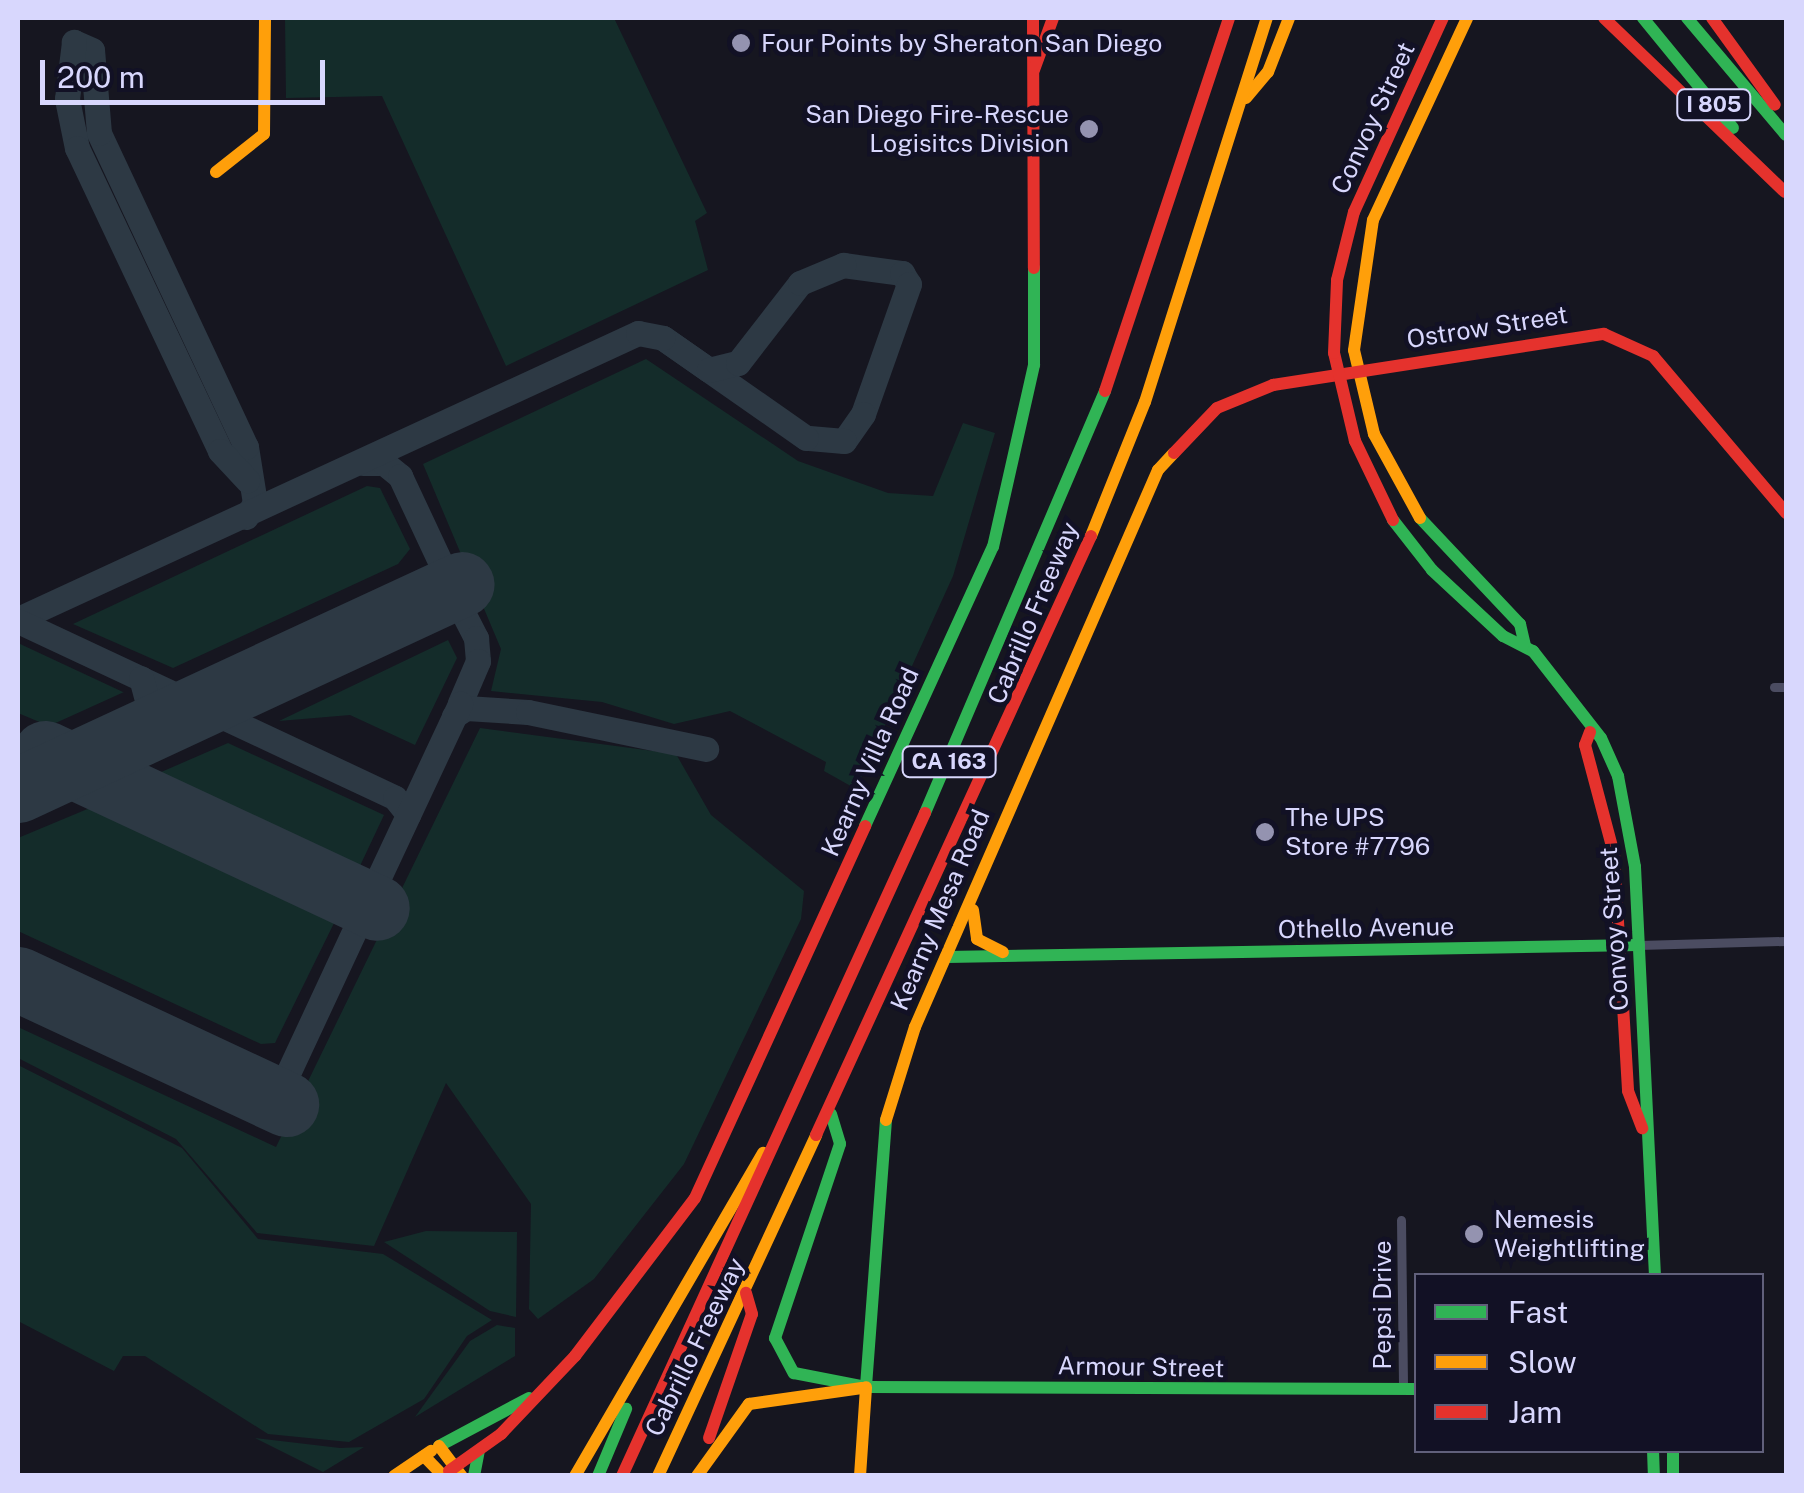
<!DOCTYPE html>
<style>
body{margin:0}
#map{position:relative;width:1804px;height:1493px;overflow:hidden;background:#161620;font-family:"Public Sans",sans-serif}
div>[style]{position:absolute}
.green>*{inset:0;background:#142c2a}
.taxiway>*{height:25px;margin:-12.5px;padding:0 12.5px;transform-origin:12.5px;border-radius:12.5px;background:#2d3944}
.runway>*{height:65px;margin:-32.5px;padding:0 32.5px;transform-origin:32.5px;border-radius:32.5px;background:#2d3944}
.street>*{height:9px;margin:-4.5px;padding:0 4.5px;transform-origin:4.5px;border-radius:4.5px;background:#4b4c61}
.fast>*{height:12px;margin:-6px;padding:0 6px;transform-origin:6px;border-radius:6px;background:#30b455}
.slow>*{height:12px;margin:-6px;padding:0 6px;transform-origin:6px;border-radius:6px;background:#ff9f0a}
.jam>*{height:12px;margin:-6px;padding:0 6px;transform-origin:6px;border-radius:6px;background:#e5322d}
.dots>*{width:28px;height:28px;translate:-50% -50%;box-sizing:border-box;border:5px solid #121125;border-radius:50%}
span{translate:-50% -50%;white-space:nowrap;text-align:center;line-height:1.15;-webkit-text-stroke:9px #121125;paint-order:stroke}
.shield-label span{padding:2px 8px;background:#121125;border:2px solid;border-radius:8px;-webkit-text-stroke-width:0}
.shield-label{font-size:22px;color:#d8d7fd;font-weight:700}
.poi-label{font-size:25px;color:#d8d7fd}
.left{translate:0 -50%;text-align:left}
.right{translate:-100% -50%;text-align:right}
.street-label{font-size:25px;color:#d8d7fd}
.frame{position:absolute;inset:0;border:20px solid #d8d7fd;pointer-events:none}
.legend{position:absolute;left:1414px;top:1273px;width:350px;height:180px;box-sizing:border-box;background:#121125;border:2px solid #61607b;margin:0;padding:12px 18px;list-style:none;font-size:30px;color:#d8d7fd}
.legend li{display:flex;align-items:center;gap:20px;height:50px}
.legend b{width:50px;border:2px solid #61607b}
.scale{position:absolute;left:40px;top:60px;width:285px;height:45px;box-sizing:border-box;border:5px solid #d8d7fd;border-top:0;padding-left:12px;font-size:30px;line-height:35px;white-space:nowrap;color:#d8d7fd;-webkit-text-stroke:8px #121125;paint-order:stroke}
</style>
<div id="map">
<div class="green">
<div style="clip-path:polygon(285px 18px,614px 18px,707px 213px,695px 221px,708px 270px,506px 366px,382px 96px,286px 98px)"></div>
<div style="clip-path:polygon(646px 359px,798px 461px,888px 493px,933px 496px,963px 423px,995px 433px,953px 576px,856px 789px,824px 771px,826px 762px,730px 711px,674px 724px,602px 702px,491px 691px,501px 649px,423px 464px)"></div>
<div style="clip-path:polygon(367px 486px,380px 488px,410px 549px,398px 564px,173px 668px,73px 624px)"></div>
<div style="clip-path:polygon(448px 640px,457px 658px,415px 745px,350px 715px,279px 721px)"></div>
<div style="clip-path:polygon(18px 643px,123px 692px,124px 692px,49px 726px,18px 713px)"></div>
<div style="clip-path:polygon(480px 728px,676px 754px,711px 815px,804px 891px,801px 919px,684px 1164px,594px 1279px,538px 1319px,529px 1309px,531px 1204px,446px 1083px,374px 1246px,257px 1233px,176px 1139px,18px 1058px,18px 1027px,276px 1147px)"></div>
<div style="clip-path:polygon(228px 743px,384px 815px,359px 868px,152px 776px)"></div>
<div style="clip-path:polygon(97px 805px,337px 917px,275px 1043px,261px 1044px,18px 931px,18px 838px)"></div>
<div style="clip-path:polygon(18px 1065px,182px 1148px,258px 1239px,383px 1254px,492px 1320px,467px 1336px,424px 1399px,349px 1442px,268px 1434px,145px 1356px,123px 1356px,114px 1371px,18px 1321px)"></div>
<div style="clip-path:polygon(426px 1231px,517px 1232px,516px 1317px,490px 1311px,384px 1242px)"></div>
<div style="clip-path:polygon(497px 1325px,515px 1328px,515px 1356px,415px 1417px,470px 1341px)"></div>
<div style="clip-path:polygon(255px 1438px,340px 1448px,364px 1447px,323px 1472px)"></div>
</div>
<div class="taxiway">
<div style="left:843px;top:265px;width:60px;rotate:7.7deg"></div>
<div style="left:902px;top:273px;width:13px;rotate:58deg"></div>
<div style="left:909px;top:284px;width:138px;rotate:109.5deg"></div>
<div style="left:863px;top:414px;width:33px;rotate:125deg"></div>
<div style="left:844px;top:441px;width:38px;rotate:-175deg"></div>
<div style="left:806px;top:438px;width:174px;rotate:-145deg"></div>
<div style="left:663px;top:338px;width:56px;rotate:34.8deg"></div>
<div style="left:709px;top:370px;width:30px;rotate:-14deg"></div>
<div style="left:738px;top:363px;width:101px;rotate:-52.2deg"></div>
<div style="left:800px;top:283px;width:47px;rotate:-22.7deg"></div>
<div style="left:363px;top:463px;width:21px"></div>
<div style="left:384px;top:463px;width:21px;rotate:39deg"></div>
<div style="left:400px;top:476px;width:104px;rotate:64.9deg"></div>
<div style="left:444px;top:570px;width:34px;rotate:120deg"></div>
<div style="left:427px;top:599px;width:30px;rotate:4deg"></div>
<div style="left:457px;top:601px;width:42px;rotate:62.8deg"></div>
<div style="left:476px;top:638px;width:23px;rotate:85deg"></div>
<div style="left:478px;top:661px;width:46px;rotate:113.2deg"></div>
<div style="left:246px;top:517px;width:17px;rotate:-57deg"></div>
<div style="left:255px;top:503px;width:57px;rotate:-99.1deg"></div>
<div style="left:246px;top:447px;width:347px;rotate:-115.1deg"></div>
<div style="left:99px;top:133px;width:83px;rotate:-94.8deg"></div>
<div style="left:92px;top:50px;width:20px;rotate:-156deg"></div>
<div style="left:74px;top:42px;width:57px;rotate:97deg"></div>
<div style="left:67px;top:99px;width:50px;rotate:78.5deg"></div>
<div style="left:77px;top:148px;width:335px;rotate:64.7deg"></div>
<div style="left:220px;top:451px;width:40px;rotate:47deg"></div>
<div style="left:18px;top:619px;width:683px;rotate:-24.76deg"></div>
<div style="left:638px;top:333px;width:25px;rotate:11deg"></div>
<div style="left:18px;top:621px;width:416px;rotate:25.1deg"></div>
<div style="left:395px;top:798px;width:21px;rotate:51deg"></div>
<div style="left:454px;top:716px;width:14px;rotate:-34deg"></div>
<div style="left:466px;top:708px;width:62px;rotate:3.7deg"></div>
<div style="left:528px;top:712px;width:182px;rotate:11.7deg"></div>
<div style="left:174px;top:717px;width:40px;rotate:-4.3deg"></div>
<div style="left:131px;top:737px;width:30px;rotate:-48deg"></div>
<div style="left:151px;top:715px;width:38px;rotate:-105deg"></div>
<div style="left:349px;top:895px;width:23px;rotate:-7deg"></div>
<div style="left:372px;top:892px;width:208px;rotate:-64.9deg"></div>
<div style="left:276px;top:1099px;width:199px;rotate:-65deg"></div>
<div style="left:360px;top:919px;width:26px;rotate:-115deg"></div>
</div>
<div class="runway">
<div style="left:45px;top:753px;width:366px;rotate:25deg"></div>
<div style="left:18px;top:790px;width:489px;rotate:-24.9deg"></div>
<div style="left:18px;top:979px;width:296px;rotate:25deg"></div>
</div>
<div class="street">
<div style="left:1774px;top:687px;width:12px"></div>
<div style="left:1639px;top:945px;width:147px;rotate:-1.6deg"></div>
<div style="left:1401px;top:1220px;width:169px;rotate:89.3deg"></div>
</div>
<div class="fast">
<div style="left:1643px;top:18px;width:142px;rotate:50.7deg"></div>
<div style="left:1687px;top:18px;width:153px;rotate:49.8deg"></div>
<div style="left:1420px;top:518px;width:146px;rotate:46.7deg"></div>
<div style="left:1520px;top:624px;width:22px;rotate:77deg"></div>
<div style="left:1393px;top:520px;width:63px;rotate:52deg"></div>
<div style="left:1432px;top:570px;width:97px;rotate:42.9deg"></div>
<div style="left:1503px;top:636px;width:34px;rotate:27deg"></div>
<div style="left:1533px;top:651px;width:110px;rotate:52deg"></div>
<div style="left:1601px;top:738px;width:42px;rotate:65.9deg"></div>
<div style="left:1618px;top:776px;width:93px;rotate:79.4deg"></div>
<div style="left:1635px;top:867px;width:409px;rotate:87.2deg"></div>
<div style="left:925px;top:813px;width:459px;rotate:-66.9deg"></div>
<div style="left:865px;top:826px;width:307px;rotate:-65.4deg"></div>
<div style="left:993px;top:547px;width:187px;rotate:-77.3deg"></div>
<div style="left:1034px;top:365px;width:97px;rotate:-90deg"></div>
<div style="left:947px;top:957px;width:692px;rotate:-0.99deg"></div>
<div style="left:831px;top:1114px;width:31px;rotate:73deg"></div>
<div style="left:840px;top:1144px;width:205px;rotate:108.5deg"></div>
<div style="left:775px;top:1338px;width:40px;rotate:62deg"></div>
<div style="left:794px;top:1373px;width:73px;rotate:11deg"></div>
<div style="left:886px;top:1120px;width:268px;rotate:94.3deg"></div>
<div style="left:866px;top:1387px;width:550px;rotate:0.21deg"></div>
<div style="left:439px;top:1446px;width:102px;rotate:-28.1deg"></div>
<div style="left:1653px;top:1450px;width:26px;rotate:88deg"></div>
<div style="left:1673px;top:1450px;width:26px;rotate:90deg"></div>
<div style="left:474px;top:1476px;width:25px;rotate:-79deg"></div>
<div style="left:598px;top:1476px;width:73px;rotate:-67.3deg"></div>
</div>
<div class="slow">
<div style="left:1246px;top:98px;width:34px;rotate:-50deg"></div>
<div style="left:1268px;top:72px;width:58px;rotate:-68.7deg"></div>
<div style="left:216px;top:172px;width:61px;rotate:-38.4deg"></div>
<div style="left:264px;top:134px;width:116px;rotate:-89.5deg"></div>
<div style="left:1420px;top:518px;width:96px;rotate:-118.7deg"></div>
<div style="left:1374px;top:434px;width:86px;rotate:-103.4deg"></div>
<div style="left:1354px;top:350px;width:131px;rotate:-81.7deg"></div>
<div style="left:1373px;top:220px;width:223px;rotate:-65deg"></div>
<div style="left:1091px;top:536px;width:144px;rotate:-68.1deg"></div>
<div style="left:1145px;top:402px;width:403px;rotate:-72.4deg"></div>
<div style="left:973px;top:910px;width:29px;rotate:82deg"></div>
<div style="left:977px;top:939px;width:29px;rotate:27deg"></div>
<div style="left:886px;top:1120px;width:97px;rotate:-72.7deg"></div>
<div style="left:915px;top:1027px;width:608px;rotate:-66.43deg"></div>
<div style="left:1158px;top:470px;width:23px;rotate:-47deg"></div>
<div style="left:439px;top:1446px;width:38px;rotate:53deg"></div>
<div style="left:424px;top:1456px;width:28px;rotate:46deg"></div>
<div style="left:394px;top:1476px;width:45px;rotate:-34deg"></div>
<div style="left:575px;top:1476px;width:374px;rotate:-59.8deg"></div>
<div style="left:658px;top:1476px;width:376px;rotate:-65.1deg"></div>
<div style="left:697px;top:1476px;width:89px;rotate:-54.2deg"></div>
<div style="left:749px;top:1404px;width:114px;rotate:-8.1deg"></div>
<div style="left:860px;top:1476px;width:89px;rotate:-86.1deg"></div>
</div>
<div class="jam">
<div style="left:1033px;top:18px;width:250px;rotate:89.8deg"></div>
<div style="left:1604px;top:18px;width:251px;rotate:43.9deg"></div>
<div style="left:1712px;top:18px;width:107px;rotate:54.1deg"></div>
<div style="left:1034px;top:70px;width:55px;rotate:-69.9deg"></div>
<div style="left:1105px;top:391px;width:393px;rotate:-71.6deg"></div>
<div style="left:1174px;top:453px;width:62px;rotate:-46.3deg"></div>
<div style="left:1217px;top:408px;width:61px;rotate:-22.3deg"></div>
<div style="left:1273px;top:385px;width:335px;rotate:-8.8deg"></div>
<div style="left:1604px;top:334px;width:54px;rotate:24.2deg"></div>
<div style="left:1653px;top:356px;width:206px;rotate:49.7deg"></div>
<div style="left:1393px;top:520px;width:88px;rotate:-115.7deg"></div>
<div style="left:1355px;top:441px;width:90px;rotate:-103.4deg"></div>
<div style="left:1334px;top:353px;width:73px;rotate:-87.6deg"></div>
<div style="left:1337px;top:280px;width:70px;rotate:-76deg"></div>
<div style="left:1354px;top:212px;width:213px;rotate:-65.4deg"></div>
<div style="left:1590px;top:732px;width:14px;rotate:111deg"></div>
<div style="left:1585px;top:745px;width:113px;rotate:75.1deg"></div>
<div style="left:1614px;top:854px;width:237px;rotate:86.6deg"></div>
<div style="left:1628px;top:1091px;width:40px;rotate:69deg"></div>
<div style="left:816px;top:1135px;width:659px;rotate:-65.34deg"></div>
<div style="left:709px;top:1438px;width:131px;rotate:-70.9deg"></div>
<div style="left:752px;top:1314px;width:22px;rotate:-106deg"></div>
<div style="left:449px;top:1471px;width:64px;rotate:-35.4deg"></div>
<div style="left:501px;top:1434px;width:108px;rotate:-46.5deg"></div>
<div style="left:575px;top:1356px;width:198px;rotate:-52.8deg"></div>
<div style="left:695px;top:1198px;width:409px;rotate:-65.4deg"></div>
<div style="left:622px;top:1476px;width:729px;rotate:-65.44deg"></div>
</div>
<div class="dots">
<div style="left:741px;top:43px;background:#9493b0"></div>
<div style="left:1089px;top:129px;background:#9493b0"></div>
<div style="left:1265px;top:832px;background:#9493b0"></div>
<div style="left:1474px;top:1234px;background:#9493b0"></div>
</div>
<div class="shield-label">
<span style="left:1714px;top:105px">I 805</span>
<span style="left:949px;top:762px">CA 163</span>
</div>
<div class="poi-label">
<span class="left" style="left:761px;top:43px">Four Points by Sheraton San Diego</span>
<span class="right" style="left:1069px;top:129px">San Diego Fire-Rescue<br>Logisitcs Division</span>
<span class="left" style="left:1285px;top:832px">The UPS<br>Store #7796</span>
<span class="left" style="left:1494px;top:1234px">Nemesis<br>Weightlifting</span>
</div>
<div class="street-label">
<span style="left:1373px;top:118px;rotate:-65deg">Convoy Street</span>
<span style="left:1487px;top:327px;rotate:-9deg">Ostrow Street</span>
<span style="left:1033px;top:613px;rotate:-67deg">Cabrillo Freeway</span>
<span style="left:870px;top:762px;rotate:-66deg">Kearny Villa Road</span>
<span style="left:940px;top:910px;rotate:-67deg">Kearny Mesa Road</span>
<span style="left:1366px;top:928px;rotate:-1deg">Othello Avenue</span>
<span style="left:1614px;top:929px;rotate:-94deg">Convoy Street</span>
<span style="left:1382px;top:1305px;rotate:-90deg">Pepsi Drive</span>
<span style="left:695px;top:1347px;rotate:-64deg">Cabrillo Freeway</span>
<span style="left:1141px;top:1367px;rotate:1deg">Armour Street</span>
</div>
<div class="frame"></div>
<ul class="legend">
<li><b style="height:12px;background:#30b455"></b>Fast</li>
<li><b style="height:12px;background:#ff9f0a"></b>Slow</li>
<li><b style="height:12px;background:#e5322d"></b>Jam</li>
</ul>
<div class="scale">200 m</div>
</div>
